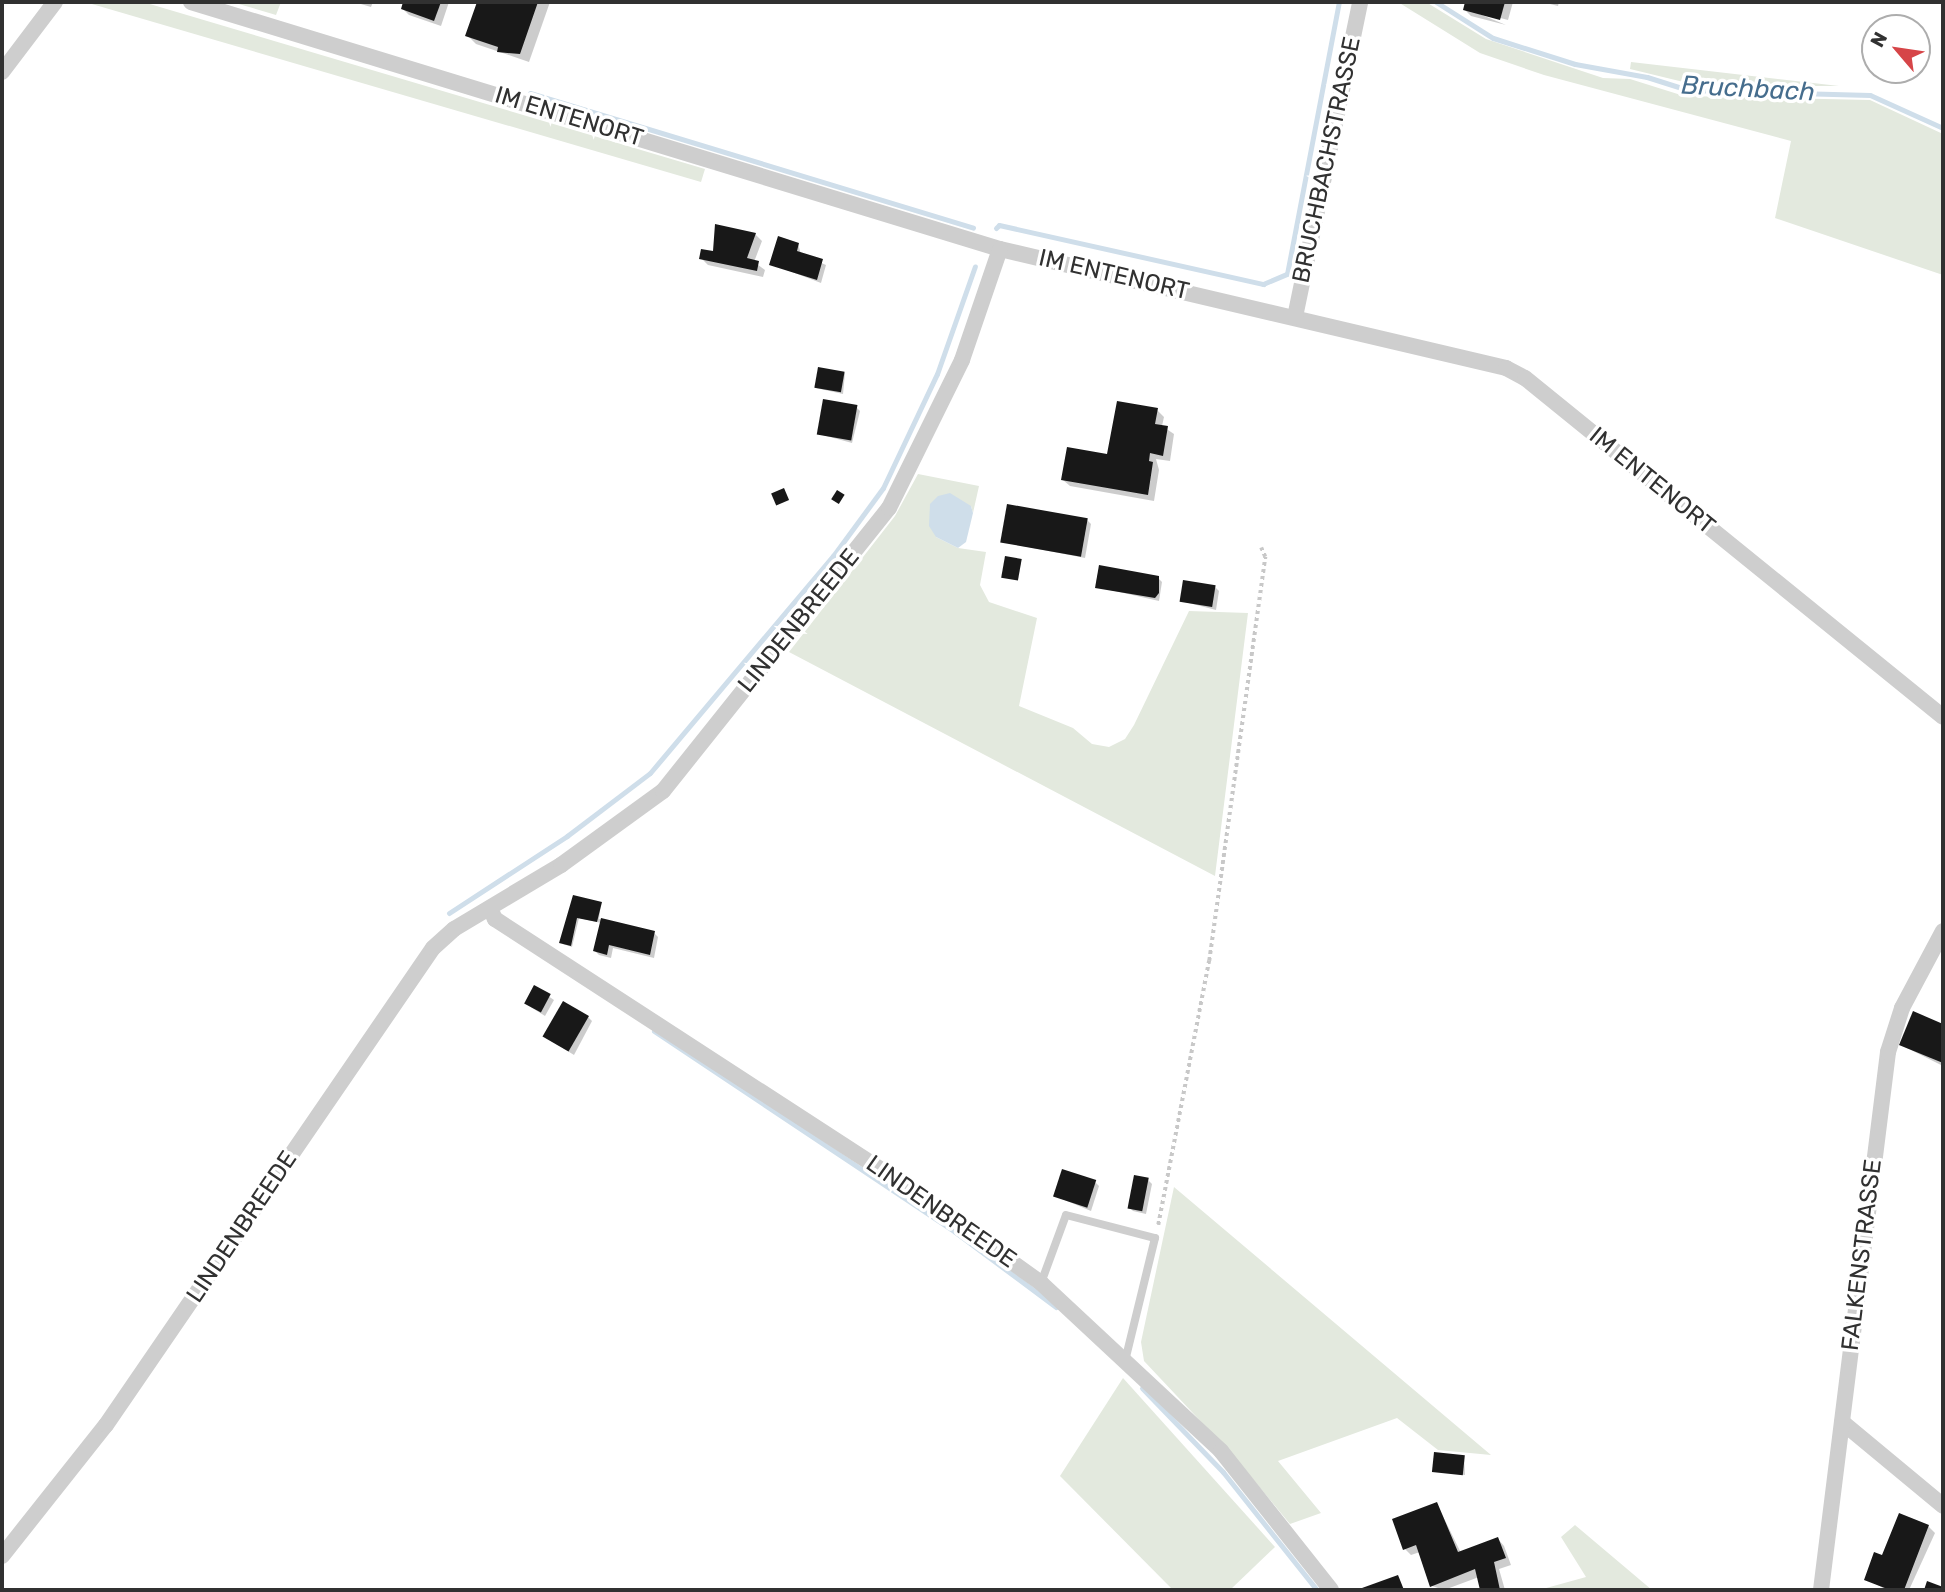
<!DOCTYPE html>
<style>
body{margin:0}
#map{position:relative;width:1945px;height:1592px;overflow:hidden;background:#fff;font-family:Rubik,sans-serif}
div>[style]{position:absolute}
.green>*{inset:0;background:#e3e9de}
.water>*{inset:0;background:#cfdeea}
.shadow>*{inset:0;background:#0003}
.stream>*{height:5px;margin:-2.5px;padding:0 2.5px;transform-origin:2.5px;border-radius:2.5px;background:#cfdeea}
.building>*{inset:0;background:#181818;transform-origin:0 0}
.path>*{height:3.5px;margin-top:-1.75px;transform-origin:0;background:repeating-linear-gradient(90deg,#c8c8c8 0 3.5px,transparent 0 7px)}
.lane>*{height:8px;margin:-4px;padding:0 4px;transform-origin:4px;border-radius:4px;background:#cecece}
.street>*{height:16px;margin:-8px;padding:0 8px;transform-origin:8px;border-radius:8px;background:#cecece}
span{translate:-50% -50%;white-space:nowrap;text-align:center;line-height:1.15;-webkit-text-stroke:7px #fff;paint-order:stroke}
.street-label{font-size:24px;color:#313131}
.water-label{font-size:26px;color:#466d8d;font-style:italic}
.frame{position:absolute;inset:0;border:4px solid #313131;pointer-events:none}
.north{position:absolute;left:1861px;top:14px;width:70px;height:70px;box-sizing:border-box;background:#fff;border:2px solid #adadad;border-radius:50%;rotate:299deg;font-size:19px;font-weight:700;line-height:28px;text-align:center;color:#313131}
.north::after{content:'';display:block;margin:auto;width:24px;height:32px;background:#d64548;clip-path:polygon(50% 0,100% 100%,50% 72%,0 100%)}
</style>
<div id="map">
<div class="green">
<div style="clip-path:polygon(85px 2px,143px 2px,705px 169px,701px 182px)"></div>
<div style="clip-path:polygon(232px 2px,281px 2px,276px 15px)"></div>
<div style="clip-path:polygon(1398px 2px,1426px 2px,1486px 39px,1603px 78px,1630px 79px,1684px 96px,1870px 100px,1943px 134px,1943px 275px,1775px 218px,1791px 141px,1544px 75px,1480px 53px)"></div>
<div style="clip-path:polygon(1631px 62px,1839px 86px,1700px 86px,1630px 69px)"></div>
<div style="clip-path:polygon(918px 474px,979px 486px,973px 513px,971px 506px,936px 537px,958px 548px,986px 552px,980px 585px,989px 602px,1037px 618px,1019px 706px,1073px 728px,1092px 744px,1109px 747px,1125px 739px,1134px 725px,1189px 611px,1248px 613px,1215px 876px,789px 652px,895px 516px)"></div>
<div style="clip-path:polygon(1174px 1187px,1491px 1455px,1438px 1450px,1397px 1418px,1278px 1461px,1321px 1513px,1290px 1524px,1237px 1460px,1144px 1361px,1141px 1342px)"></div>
<div style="clip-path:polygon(1123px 1378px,1275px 1547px,1230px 1590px,1173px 1590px,1060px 1476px)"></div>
<div style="clip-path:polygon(1575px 1525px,1652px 1590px,1539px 1590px,1586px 1577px,1561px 1537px)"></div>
</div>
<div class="water">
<div style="clip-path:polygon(950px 493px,971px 506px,973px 513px,966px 542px,958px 548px,936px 537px,929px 526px,930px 504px,938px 496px)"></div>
</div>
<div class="shadow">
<div style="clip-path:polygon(354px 2px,373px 2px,371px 7px)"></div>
<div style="clip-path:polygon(405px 2px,449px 2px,441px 26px,409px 15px,403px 9px)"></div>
<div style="clip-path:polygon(479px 2px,550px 2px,529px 62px,476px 44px,467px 35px)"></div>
<div style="clip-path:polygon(1467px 2px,1513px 2px,1508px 20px,1470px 10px,1506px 25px,1471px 16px,1465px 10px)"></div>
<div style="clip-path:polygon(1542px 2px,1559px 2px,1558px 6px)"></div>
<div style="clip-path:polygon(755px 234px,762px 241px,754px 262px,765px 270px,763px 277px,708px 265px,701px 258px)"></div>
<div style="clip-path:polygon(798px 244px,801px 254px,826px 265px,821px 283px,771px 264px)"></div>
<div style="clip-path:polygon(845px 373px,843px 394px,816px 388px)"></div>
<div style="clip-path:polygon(856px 407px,860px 411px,852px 443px,819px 434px)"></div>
<div style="clip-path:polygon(1157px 410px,1164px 417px,1162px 426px,1174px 434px,1170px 461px,1156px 459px,1159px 470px,1154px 501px,1070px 486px,1063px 480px,1109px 456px)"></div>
<div style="clip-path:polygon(1087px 520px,1091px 524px,1085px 558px,1002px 542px)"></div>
<div style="clip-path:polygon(1158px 578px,1162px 582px,1159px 601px,1097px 587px)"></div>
<div style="clip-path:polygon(1215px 587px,1219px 591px,1216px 610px,1181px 601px)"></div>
<div style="clip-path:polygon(574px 897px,601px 903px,599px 919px,654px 933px,658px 937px,654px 958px,613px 948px,611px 958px,599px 955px,595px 951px,601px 923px,579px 918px,572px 947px,563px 944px)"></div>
<div style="clip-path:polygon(535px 987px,554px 1000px,545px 1016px,526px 1004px)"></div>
<div style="clip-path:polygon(1914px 1014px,1943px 1026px,1943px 1066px,1901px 1045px)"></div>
<div style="clip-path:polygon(588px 1017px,592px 1021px,574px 1055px,545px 1037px)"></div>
<div style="clip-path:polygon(1148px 1180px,1152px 1184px,1146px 1214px,1133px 1211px,1129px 1207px)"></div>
<div style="clip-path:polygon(1095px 1182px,1099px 1186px,1091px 1211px,1055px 1196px)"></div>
<div style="clip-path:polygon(1464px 1457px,1465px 1475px,1434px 1471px)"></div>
<div style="clip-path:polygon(1437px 1504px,1461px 1553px,1498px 1539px,1504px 1546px,1511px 1565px,1499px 1569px,1505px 1590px,1482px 1590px,1479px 1577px,1444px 1590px,1432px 1586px,1420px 1552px,1411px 1555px,1405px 1549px)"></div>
<div style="clip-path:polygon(1928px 1526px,1935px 1533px,1909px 1590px,1887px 1590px,1866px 1579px)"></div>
</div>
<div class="stream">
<div style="left:1436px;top:2px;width:67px;rotate:32.3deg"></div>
<div style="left:1493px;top:38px;width:86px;rotate:17.6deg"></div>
<div style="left:1575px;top:64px;width:73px;rotate:10.2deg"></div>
<div style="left:1647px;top:77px;width:43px;rotate:17.6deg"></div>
<div style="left:1688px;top:90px;width:182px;rotate:1.6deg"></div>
<div style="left:1870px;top:95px;width:80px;rotate:24.3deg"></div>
<div style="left:530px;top:93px;width:463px;rotate:16.9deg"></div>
<div style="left:996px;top:228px;width:4px;rotate:-45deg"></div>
<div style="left:999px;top:225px;width:271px;rotate:12.6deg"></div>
<div style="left:1263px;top:284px;width:26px;rotate:-23deg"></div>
<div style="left:1287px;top:274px;width:277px;rotate:-79.2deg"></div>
<div style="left:449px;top:913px;width:141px;rotate:-33.1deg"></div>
<div style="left:567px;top:836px;width:104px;rotate:-37.2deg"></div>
<div style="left:650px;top:773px;width:284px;rotate:-49.9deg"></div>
<div style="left:833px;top:556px;width:84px;rotate:-53.7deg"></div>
<div style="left:883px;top:488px;width:126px;rotate:-64.7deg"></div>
<div style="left:937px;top:374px;width:114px;rotate:-70.6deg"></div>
<div style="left:654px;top:1031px;width:362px;rotate:33.7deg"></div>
<div style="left:955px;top:1232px;width:126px;rotate:36.6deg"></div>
<div style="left:1142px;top:1388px;width:117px;rotate:46deg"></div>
<div style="left:1223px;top:1472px;width:151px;rotate:51.5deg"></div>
</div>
<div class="building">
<div style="clip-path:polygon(403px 2px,441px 2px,434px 21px,401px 9px)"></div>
<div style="clip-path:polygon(477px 2px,538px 2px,520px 54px,497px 52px,498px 47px,465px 36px)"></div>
<div style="clip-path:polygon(1465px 2px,1505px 2px,1500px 20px,1463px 10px)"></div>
<div style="clip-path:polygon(715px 224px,756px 233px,747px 258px,759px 261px,757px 271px,699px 259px,701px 249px,713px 251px)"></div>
<div style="clip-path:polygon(778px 236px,799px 243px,797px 251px,823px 259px,817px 280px,769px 265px)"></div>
<div style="left:818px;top:367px;width:27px;height:21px;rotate:10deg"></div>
<div style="left:823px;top:399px;width:35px;height:36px;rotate:10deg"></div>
<div style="clip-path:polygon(1117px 401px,1158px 408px,1155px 424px,1168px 426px,1163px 456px,1150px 453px,1149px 461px,1153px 462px,1148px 495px,1061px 480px,1067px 447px,1107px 454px)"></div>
<div style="left:784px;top:488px;width:13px;height:14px;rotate:67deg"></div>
<div style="left:837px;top:490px;width:9px;height:11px;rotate:32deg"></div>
<div style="left:1007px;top:504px;width:82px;height:39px;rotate:10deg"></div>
<div style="left:1005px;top:556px;width:17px;height:22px;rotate:10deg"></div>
<div style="clip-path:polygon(1099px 565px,1159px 576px,1159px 593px,1155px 598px,1095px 588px)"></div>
<div style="left:1183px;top:580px;width:33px;height:22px;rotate:9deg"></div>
<div style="clip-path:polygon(573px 895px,602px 902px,597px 922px,577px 918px,571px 946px,559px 943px)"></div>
<div style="clip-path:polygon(601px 918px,655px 931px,650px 955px,609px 945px,607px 955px,593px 951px)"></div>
<div style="left:534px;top:985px;width:19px;height:21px;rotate:28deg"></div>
<div style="left:563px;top:1001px;width:30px;height:41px;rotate:30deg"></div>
<div style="clip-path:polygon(1913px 1011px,1943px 1024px,1943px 1063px,1899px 1045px)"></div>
<div style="left:1062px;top:1169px;width:36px;height:29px;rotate:18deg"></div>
<div style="left:1134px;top:1175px;width:15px;height:34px;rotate:11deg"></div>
<div style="left:1434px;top:1452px;width:31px;height:20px;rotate:6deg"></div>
<div style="clip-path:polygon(1437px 1502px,1458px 1552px,1498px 1537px,1506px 1558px,1494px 1562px,1500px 1590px,1480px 1590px,1475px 1569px,1430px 1587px,1416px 1545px,1403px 1550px,1392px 1519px)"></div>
<div style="clip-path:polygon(1899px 1513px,1929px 1525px,1904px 1590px,1890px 1590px,1864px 1580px,1874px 1552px,1882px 1555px)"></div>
<div style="clip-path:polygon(1398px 1575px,1404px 1590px,1363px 1590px,1362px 1588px)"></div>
<div style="clip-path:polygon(1927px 1581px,1943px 1587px,1943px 1590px,1924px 1590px)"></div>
</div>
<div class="path">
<div style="left:1158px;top:1225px;width:269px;rotate:-79.1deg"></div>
<div style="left:1209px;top:961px;width:408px;rotate:-82.1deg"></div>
<div style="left:1265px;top:557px;width:10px;rotate:-114deg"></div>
</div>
<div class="lane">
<div style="left:1041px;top:1283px;width:72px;rotate:-69.8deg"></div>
<div style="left:1066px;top:1215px;width:92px;rotate:14.5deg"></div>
<div style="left:1155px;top:1238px;width:122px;rotate:103.7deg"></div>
</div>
<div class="street">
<div style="left:191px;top:2px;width:846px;rotate:16.98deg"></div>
<div style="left:1000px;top:249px;width:520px;rotate:13.23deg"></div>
<div style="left:1506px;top:368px;width:21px;rotate:28deg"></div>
<div style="left:1525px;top:378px;width:538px;rotate:39.04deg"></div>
<div style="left:2px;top:72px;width:88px;rotate:-52.9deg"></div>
<div style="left:1295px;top:317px;width:322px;rotate:-78.3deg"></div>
<div style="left:490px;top:908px;width:12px;rotate:66deg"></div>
<div style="left:495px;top:919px;width:482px;rotate:33deg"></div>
<div style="left:899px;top:1181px;width:175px;rotate:35.7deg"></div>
<div style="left:1041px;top:1283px;width:246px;rotate:43deg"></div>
<div style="left:1221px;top:1451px;width:177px;rotate:51.6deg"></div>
<div style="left:1842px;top:1422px;width:131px;rotate:39.7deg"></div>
<div style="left:2px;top:1556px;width:167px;rotate:-51.6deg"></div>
<div style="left:106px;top:1425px;width:578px;rotate:-55.57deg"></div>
<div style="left:433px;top:948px;width:28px;rotate:-42deg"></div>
<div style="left:454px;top:929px;width:125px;rotate:-30.9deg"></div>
<div style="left:561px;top:865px;width:126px;rotate:-36deg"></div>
<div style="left:663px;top:791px;width:362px;rotate:-51.4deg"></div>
<div style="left:889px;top:508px;width:165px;rotate:-63.7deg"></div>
<div style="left:962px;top:360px;width:117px;rotate:-71.1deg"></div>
<div style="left:1821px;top:1590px;width:542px;rotate:-82.9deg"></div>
<div style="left:1888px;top:1052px;width:46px;rotate:-72.3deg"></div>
<div style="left:1902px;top:1008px;width:87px;rotate:-62deg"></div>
</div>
<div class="street-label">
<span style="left:569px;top:117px;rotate:17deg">IM ENTENORT</span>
<span style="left:1327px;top:160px;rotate:-78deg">BRUCHBACHSTRASSE</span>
<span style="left:1114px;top:275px;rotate:13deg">IM ENTENORT</span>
<span style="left:1652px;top:481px;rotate:39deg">IM ENTENORT</span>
<span style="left:799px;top:621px;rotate:-51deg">LINDENBREEDE</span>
<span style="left:941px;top:1212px;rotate:35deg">LINDENBREEDE</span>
<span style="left:242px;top:1227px;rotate:-56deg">LINDENBREEDE</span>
<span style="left:1862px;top:1255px;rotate:-83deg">FALKENSTRASSE</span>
</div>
<div class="water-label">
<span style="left:1748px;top:89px;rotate:3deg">Bruchbach</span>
</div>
<div class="frame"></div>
<div class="north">N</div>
</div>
